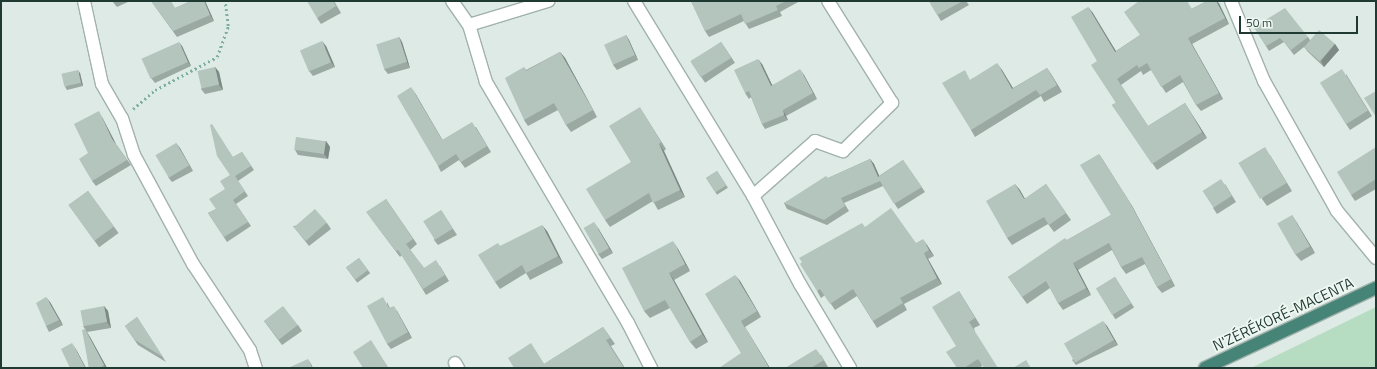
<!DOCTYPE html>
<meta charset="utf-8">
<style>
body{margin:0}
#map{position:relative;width:1377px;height:369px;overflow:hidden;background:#deeae5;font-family:"Titillium Web",sans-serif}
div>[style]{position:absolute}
.green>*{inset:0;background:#b6dcc1}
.path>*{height:2.5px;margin-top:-1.25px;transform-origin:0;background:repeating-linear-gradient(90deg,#7eafa0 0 2px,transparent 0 5px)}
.roads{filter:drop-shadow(1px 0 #a1b2ac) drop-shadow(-1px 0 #a1b2ac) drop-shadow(0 1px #a1b2ac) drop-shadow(0 -1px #a1b2ac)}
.minor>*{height:12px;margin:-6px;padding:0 6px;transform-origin:6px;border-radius:6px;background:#fff}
.trunk>*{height:12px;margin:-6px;padding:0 6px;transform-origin:6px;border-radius:6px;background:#468477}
.wall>*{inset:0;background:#9ba9a3;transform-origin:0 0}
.shaded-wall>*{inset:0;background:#7e8a85}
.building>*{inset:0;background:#b4c5be;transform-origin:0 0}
span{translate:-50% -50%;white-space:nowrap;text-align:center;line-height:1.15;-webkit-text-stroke:3.5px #eff7f3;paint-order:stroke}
.street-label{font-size:15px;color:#1f3a33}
.frame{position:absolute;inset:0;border:2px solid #1f3a33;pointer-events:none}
.scale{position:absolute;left:1239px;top:16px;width:119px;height:18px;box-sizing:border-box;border:2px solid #1f3a33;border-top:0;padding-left:5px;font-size:12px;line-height:14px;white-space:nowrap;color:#1f3a33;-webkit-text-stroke:3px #eff7f3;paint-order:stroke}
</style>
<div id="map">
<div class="green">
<div style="clip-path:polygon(1376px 307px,1376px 368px,1251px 368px)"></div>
</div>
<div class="path">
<div style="left:133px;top:109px;width:29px;rotate:-41deg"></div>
<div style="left:155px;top:90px;width:70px;rotate:-28deg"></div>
<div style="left:217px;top:57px;width:33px;rotate:-70deg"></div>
<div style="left:228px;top:26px;width:25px;rotate:-97deg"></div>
</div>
<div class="roads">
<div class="minor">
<div style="left:84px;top:1px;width:85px;rotate:77.8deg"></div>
<div style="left:102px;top:84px;width:39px;rotate:60deg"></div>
<div style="left:122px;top:118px;width:39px;rotate:72deg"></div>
<div style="left:134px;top:155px;width:124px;rotate:61.6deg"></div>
<div style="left:193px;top:264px;width:103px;rotate:56.5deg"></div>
<div style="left:250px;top:350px;width:19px;rotate:72deg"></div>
<div style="left:452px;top:1px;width:29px;rotate:55deg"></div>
<div style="left:469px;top:25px;width:59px;rotate:73.4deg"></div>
<div style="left:486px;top:82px;width:280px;rotate:59.5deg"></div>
<div style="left:628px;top:323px;width:51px;rotate:62.9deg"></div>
<div style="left:634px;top:1px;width:228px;rotate:58.6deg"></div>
<div style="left:753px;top:196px;width:100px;rotate:61.9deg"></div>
<div style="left:800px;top:284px;width:98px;rotate:59.2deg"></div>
<div style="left:1231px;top:1px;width:87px;rotate:67.6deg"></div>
<div style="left:1264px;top:81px;width:149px;rotate:60.7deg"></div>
<div style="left:1337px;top:211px;width:61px;rotate:50.3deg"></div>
<div style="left:469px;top:25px;width:83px;rotate:-16.9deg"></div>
<div style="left:753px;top:196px;width:83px;rotate:-41.6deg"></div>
<div style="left:815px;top:141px;width:30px;rotate:20deg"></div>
<div style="left:843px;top:151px;width:69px;rotate:-44.4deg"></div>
<div style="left:892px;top:103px;width:120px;rotate:-122.1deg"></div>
<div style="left:455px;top:363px;width:6px;rotate:59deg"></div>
</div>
<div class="trunk">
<div style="left:1205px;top:368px;width:189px;rotate:-25.1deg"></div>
</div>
</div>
<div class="wall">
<div style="clip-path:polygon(112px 1px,130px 1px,117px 7px)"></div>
<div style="clip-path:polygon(151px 1px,175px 8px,191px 1px,205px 1px,214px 21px,177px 37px)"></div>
<div style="clip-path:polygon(334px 1px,341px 13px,321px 24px,317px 18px)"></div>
<div style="clip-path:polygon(691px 1px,800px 1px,780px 12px,782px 16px,749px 29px,744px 21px,709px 37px,705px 31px)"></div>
<div style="clip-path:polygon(929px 1px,966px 1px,969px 5px,941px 21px)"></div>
<div style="clip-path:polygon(1207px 1px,1217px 1px,1229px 24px,1192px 44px,1223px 99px,1201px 111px,1196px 105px,1183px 82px,1166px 93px,1151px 70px,1143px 75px,1141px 71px,1121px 85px,1148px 126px,1185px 103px,1207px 138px,1157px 170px,1112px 105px,1116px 103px,1097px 61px,1088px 7px,1116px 51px,1140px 35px)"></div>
<div style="clip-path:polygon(1254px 27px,1308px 37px,1310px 40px,1335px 44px,1339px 50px,1324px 67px,1308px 52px,1304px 47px,1294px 55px,1284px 42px,1269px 51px)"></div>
<div style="clip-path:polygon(626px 35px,629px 40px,638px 60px,617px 70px,613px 65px)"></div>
<div style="clip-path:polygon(399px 37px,402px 42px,410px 68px,388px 74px,384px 69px)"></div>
<div style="left:721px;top:42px;width:25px;height:36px;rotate:56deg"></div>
<div style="clip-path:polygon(182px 46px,191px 66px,155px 83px,151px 78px)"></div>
<div style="clip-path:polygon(326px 46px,335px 67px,313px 76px,309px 71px)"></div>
<div style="clip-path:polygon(560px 52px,565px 58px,597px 117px,571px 132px,566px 125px,558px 110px,528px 126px,524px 120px,524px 67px,526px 70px)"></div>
<div style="clip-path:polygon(762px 64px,772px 85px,804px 75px,817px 99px,786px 116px,788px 120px,765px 129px,762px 124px,751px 97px,749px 99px,745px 93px)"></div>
<div style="clip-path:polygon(215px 67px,219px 72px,223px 90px,205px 94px,201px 89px)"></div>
<div style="clip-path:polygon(1047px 68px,1062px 92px,1044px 102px,1041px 96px,975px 137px,971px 130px,971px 79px,1002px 70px,1013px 88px)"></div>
<div style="clip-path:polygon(80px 73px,83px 86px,67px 90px,65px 87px)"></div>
<div style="clip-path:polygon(1346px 74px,1372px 116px,1350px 130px,1346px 124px)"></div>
<div style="clip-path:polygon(415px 93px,442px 140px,476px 127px,491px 152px,465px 168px,459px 160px,441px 172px,438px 166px)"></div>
<div style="clip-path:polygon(644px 114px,666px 149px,664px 151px,685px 197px,658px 210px,653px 201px,610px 227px,605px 220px,631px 162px)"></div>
<div style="clip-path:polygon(102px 117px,116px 144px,131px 165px,96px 186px,92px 181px,88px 153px)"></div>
<div style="clip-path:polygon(326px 141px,330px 147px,328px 159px,298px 155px,295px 150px)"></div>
<div style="clip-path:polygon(176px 143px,193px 171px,172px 182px,168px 177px)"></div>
<div style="clip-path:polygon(1376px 147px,1376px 189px,1355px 201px,1351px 195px)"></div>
<div style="clip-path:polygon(242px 152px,254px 170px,238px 181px,248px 196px,236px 204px,251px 226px,227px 242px,208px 213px,216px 209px,225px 189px,230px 175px,233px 157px)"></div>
<div style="clip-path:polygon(1099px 154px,1132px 206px,1175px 286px,1162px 293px,1157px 287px,1145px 264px,1126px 274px,1121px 267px,1112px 250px,1078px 270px,1091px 295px,1063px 310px,1058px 303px,1050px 288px,1027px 304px,1008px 277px,1067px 240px,1111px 215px)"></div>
<div style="clip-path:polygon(1270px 155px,1292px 191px,1267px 206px,1262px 199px)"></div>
<div style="clip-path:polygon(870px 159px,874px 164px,879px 176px,903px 160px,925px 192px,898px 209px,883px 186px,844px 203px,849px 211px,827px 225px,787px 209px,784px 203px,828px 178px)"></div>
<div style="left:717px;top:171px;width:20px;height:13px;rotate:57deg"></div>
<div style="clip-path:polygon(1015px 184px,1025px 199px,1046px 184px,1071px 220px,1054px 232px,1048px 224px,1012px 245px,1007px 238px)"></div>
<div style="clip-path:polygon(1225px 184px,1236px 202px,1217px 214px,1213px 208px)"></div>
<div style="left:88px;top:191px;width:52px;height:24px;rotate:54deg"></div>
<div style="clip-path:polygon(386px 199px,417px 244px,410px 250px,424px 268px,440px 266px,449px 281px,426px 295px,402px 255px,400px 257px,370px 217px)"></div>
<div style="clip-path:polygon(441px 210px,457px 235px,438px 245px,434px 240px)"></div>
<div style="clip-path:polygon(1292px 215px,1297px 223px,1315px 253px,1301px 261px,1295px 254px)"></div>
<div style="clip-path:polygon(327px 223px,331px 229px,309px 246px,293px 226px)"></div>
<div style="clip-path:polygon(865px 227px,916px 243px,927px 245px,934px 256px,928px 259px,942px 284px,904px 304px,907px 310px,877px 328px,857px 296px,835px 310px,825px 295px,821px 298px,817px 291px)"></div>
<div style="clip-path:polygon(598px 228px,613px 253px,602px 259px,598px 254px)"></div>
<div style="clip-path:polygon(547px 231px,563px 263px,530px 280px,526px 273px,500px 289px,495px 282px,500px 246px)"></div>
<div style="clip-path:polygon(678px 249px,690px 271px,674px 280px,708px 342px,696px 349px,690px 342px,670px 308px,650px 318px,644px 311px)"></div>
<div style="left:359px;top:258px;width:19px;height:16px;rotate:54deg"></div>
<div style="left:1115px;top:277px;width:36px;height:22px;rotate:58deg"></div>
<div style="clip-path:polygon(740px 281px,761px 317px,745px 327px,741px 353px)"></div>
<div style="clip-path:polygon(959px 291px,980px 325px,974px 328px,982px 366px,979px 368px,957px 368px,956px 346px)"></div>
<div style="clip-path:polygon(50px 302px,63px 325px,49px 332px,46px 326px)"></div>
<div style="clip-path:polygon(387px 302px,390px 308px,397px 311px,412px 338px,391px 349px,387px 344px)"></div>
<div style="clip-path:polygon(104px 306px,108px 311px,111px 328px,87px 332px,83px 326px)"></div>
<div style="clip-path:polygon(137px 317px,166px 362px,138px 345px,125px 326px)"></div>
<div style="clip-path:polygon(264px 321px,298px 325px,302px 331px,282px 345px)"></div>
<div style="clip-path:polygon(1107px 326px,1118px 345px,1076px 365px,1072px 360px)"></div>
<div style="clip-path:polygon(603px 327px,615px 344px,611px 346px,625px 368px,514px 368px,535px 350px,544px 364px)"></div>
<div style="clip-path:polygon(85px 329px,90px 337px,107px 368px,89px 368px)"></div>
<div style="clip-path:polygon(821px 355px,828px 367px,826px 368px,785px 368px)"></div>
</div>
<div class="shaded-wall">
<div style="clip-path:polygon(204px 1px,205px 1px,214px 21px,210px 15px)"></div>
<div style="clip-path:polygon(1216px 1px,1219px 3px,1229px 24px,1225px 18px)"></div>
<div style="clip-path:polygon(1088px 7px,1093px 13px,1120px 58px,1115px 52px)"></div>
<div style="clip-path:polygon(626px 35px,629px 40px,638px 60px,635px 55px)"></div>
<div style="clip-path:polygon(399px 37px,402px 42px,410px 68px,407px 62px)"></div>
<div style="clip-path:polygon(1188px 38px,1192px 44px,1223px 99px,1219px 93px)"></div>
<div style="clip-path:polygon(322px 41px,326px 46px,335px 67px,331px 62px)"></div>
<div style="clip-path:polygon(179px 42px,182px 46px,191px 66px,188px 62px)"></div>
<div style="clip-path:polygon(1335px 44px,1339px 50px,1324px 67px,1321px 61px)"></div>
<div style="clip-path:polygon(560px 52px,565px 58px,597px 117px,593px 110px)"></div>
<div style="clip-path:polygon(758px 59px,762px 64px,775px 91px,771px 86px)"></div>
<div style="clip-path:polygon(997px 63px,1002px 70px,1017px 95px,1012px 89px)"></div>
<div style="clip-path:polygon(215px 67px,219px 72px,223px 90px,219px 85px)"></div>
<div style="clip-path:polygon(1047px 68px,1051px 74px,1062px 92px,1057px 85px)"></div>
<div style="clip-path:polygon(800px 69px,804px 75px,817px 99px,813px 93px)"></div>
<div style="clip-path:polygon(78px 70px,80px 73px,83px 86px,81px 83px)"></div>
<div style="clip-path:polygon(411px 87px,415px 93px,446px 146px,442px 140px)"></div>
<div style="clip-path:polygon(1185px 103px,1189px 110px,1207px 138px,1202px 132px)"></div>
<div style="clip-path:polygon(783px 110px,788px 120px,784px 115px)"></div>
<div style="clip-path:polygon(99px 111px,102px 117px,116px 144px,112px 139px)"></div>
<div style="clip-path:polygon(326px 141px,330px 147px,328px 159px,324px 154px)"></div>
<div style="clip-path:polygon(176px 143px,180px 148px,193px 171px,189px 165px)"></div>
<div style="clip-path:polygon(659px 144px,664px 151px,685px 197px,680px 190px)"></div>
<div style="clip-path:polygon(1099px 154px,1132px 206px,1175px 286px,1171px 279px)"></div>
<div style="clip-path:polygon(870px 159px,874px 164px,882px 182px,878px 177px)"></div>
<div style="clip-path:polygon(1015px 184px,1020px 190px,1029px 206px,1024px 199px)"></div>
<div style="clip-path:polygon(1292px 215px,1297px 223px,1315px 253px,1310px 246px)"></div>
<div style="clip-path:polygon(594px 222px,598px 228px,613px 253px,609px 248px)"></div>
<div style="clip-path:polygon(542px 225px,547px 231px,563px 263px,558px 256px)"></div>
<div style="clip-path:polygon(923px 239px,927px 245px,934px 256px,929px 250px)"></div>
<div style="clip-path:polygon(673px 241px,678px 249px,690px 271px,685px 264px)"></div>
<div style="clip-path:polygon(924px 253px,928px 259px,942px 284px,937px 278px)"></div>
<div style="clip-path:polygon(1073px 263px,1078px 270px,1091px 295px,1086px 288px)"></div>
<div style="clip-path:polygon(669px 273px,674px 280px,708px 342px,702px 334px)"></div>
<div style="clip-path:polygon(735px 275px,740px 281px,761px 317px,757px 311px)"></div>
<div style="clip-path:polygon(46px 297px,50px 302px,63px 325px,59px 320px)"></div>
<div style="clip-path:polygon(104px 306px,108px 311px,111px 328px,107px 322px)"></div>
<div style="clip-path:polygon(394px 306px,397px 311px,412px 338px,408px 332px)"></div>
<div style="clip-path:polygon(741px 321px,745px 327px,770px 368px,769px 368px)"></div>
<div style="clip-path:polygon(1103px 321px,1107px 326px,1118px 345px,1114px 340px)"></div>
<div style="clip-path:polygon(85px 329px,90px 337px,107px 368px,106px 368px,104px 365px)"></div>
<div style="clip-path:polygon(72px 343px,77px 351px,86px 368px,85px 368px)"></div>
<div style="clip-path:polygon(308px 359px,311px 364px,313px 368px,312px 368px)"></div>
</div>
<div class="building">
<div style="clip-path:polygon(151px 1px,171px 1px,175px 8px,191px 1px,204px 1px,210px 15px,173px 31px)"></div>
<div style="clip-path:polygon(307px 1px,333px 1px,336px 6px,317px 18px)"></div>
<div style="clip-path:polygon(691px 1px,786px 1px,776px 6px,778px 10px,745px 24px,741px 14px,705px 31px)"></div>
<div style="clip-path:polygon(929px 1px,963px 1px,937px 15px)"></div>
<div style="clip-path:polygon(1139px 1px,1187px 1px,1192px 9px,1207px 1px,1216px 1px,1225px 18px,1188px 38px,1219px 93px,1196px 105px,1180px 75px,1161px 87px,1147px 63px,1139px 68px,1137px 65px,1117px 79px,1148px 126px,1185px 103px,1202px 132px,1152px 164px,1112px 105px,1116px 103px,1091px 65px,1097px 61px,1071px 17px,1088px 7px,1115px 52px,1140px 35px,1124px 12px)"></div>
<div style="clip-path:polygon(1285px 8px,1308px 37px,1291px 50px,1280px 38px,1266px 46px,1254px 27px)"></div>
<div style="left:1319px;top:30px;width:21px;height:23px;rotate:41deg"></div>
<div style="left:626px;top:35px;width:22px;height:24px;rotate:66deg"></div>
<div style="left:399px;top:37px;width:26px;height:24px;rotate:72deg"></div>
<div style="left:322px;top:41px;width:23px;height:24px;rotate:67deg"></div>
<div style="left:179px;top:42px;width:22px;height:41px;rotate:66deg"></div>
<div style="left:721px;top:42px;width:19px;height:36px;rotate:58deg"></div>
<div style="clip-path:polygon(560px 52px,593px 110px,566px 125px,554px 103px,524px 120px,505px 78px,524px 67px,526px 71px)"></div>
<div style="clip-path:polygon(758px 59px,771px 86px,800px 69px,813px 93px,783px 110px,784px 115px,762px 124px,749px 91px,745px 93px,734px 70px)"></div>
<div style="clip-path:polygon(997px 63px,1012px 89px,1047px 68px,1057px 85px,1040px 95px,1036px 90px,971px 130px,942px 83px,965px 70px,970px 80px)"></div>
<div style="left:215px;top:67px;width:18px;height:18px;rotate:77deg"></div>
<div style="left:1342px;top:69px;width:49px;height:26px;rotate:58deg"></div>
<div style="left:78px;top:70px;width:13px;height:17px;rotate:77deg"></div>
<div style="clip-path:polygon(411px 87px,442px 140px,472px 122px,487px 146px,461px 162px,456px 154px,438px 166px,397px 96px)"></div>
<div style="clip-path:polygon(1376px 91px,1376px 117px,1364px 98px)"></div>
<div style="clip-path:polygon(640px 107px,661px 142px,659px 144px,680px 190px,653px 203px,649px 193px,605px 220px,586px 189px,631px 162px,609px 126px)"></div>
<div style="clip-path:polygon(99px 111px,112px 139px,127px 160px,92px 181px,79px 159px,88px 153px,74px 124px)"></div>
<div style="clip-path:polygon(212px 124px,233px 157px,242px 152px,251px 166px,235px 176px,245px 191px,233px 200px,248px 222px,224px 237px,208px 213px,216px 209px,209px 199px,225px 189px,220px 181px,230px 175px,217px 156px,210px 125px)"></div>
<div style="left:296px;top:137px;width:30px;height:13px;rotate:8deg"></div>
<div style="left:176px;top:143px;width:26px;height:24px;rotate:59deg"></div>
<div style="left:1265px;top:147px;width:42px;height:31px;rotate:59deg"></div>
<div style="clip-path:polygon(1376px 147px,1376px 179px,1351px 195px,1337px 172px)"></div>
<div style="clip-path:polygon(1099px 154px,1128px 199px,1171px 279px,1157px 287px,1142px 257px,1121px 267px,1109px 243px,1073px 263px,1086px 288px,1058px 303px,1046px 281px,1022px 297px,1008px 277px,1065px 238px,1067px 240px,1111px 215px,1080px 165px)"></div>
<div style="clip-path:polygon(870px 159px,878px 177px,903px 160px,922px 187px,894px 204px,880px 181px,841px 198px,845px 206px,824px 220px,784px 203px,826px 176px,828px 178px)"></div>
<div style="left:717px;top:171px;width:17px;height:13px;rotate:57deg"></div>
<div style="left:1221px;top:179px;width:20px;height:22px;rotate:57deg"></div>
<div style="clip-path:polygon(1015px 184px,1024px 199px,1046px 184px,1066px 213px,1049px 225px,1044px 217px,1007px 238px,986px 201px)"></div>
<div style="left:88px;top:191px;width:44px;height:24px;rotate:54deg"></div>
<div style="clip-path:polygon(386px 199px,413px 239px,406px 244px,424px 268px,436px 260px,445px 275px,423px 289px,398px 250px,396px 251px,366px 212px)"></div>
<div style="clip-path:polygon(891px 208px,916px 243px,923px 239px,929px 250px,924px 253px,937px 278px,900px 298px,903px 303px,873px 321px,853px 289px,830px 304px,820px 289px,817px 291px,800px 264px,802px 262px,799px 258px,862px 223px,865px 227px)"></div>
<div style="left:315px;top:209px;width:18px;height:28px;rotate:49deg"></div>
<div style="left:441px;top:210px;width:22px;height:21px;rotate:58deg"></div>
<div style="left:1292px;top:215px;width:36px;height:17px;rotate:60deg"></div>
<div style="left:594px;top:222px;width:30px;height:12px;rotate:60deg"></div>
<div style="clip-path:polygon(542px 225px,558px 256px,526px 273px,522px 265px,495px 282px,478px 255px,498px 243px,500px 246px)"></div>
<div style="clip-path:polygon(673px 241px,685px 264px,669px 273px,702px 334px,690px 342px,665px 300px,644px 311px,622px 268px)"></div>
<div style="left:359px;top:258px;width:15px;height:16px;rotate:53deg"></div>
<div style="clip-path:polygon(735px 275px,757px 311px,741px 321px,769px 368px,719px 368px,741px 353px,705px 294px)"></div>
<div style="left:1115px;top:277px;width:31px;height:22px;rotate:59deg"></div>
<div style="clip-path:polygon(959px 291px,975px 318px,969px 322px,998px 368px,984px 368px,978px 359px,964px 368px,957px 368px,946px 352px,956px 346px,932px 307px)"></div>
<div style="clip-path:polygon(46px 297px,59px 320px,46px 326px,36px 303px)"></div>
<div style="clip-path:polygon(383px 297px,389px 308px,394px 306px,408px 332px,387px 344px,367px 306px)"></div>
<div style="left:104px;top:306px;width:16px;height:24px;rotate:79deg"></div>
<div style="left:283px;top:306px;width:24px;height:24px;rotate:52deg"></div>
<div style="clip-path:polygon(137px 317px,163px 357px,135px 340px,125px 326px)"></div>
<div style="left:1103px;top:321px;width:22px;height:45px;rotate:60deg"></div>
<div style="clip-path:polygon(603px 327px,610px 338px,606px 340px,624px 368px,514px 368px,508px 358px,531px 343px,544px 364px)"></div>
<div style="clip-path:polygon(85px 329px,104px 365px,100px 368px,89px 368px,82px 330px)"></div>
<div style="clip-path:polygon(371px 340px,388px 367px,387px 368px,363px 368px,353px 352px)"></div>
<div style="clip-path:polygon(72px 343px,85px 368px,70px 368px,61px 349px)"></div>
<div style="clip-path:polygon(816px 349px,824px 360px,811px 368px,785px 368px)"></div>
<div style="clip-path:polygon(308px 359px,312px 368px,288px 368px)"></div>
<div style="clip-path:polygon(1026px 360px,1031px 368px,1013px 368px)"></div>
</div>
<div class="street-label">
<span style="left:1283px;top:314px;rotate:-25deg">N'ZÉRÉKORÉ-MACENTA</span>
</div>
<div class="frame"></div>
<div class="scale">50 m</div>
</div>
